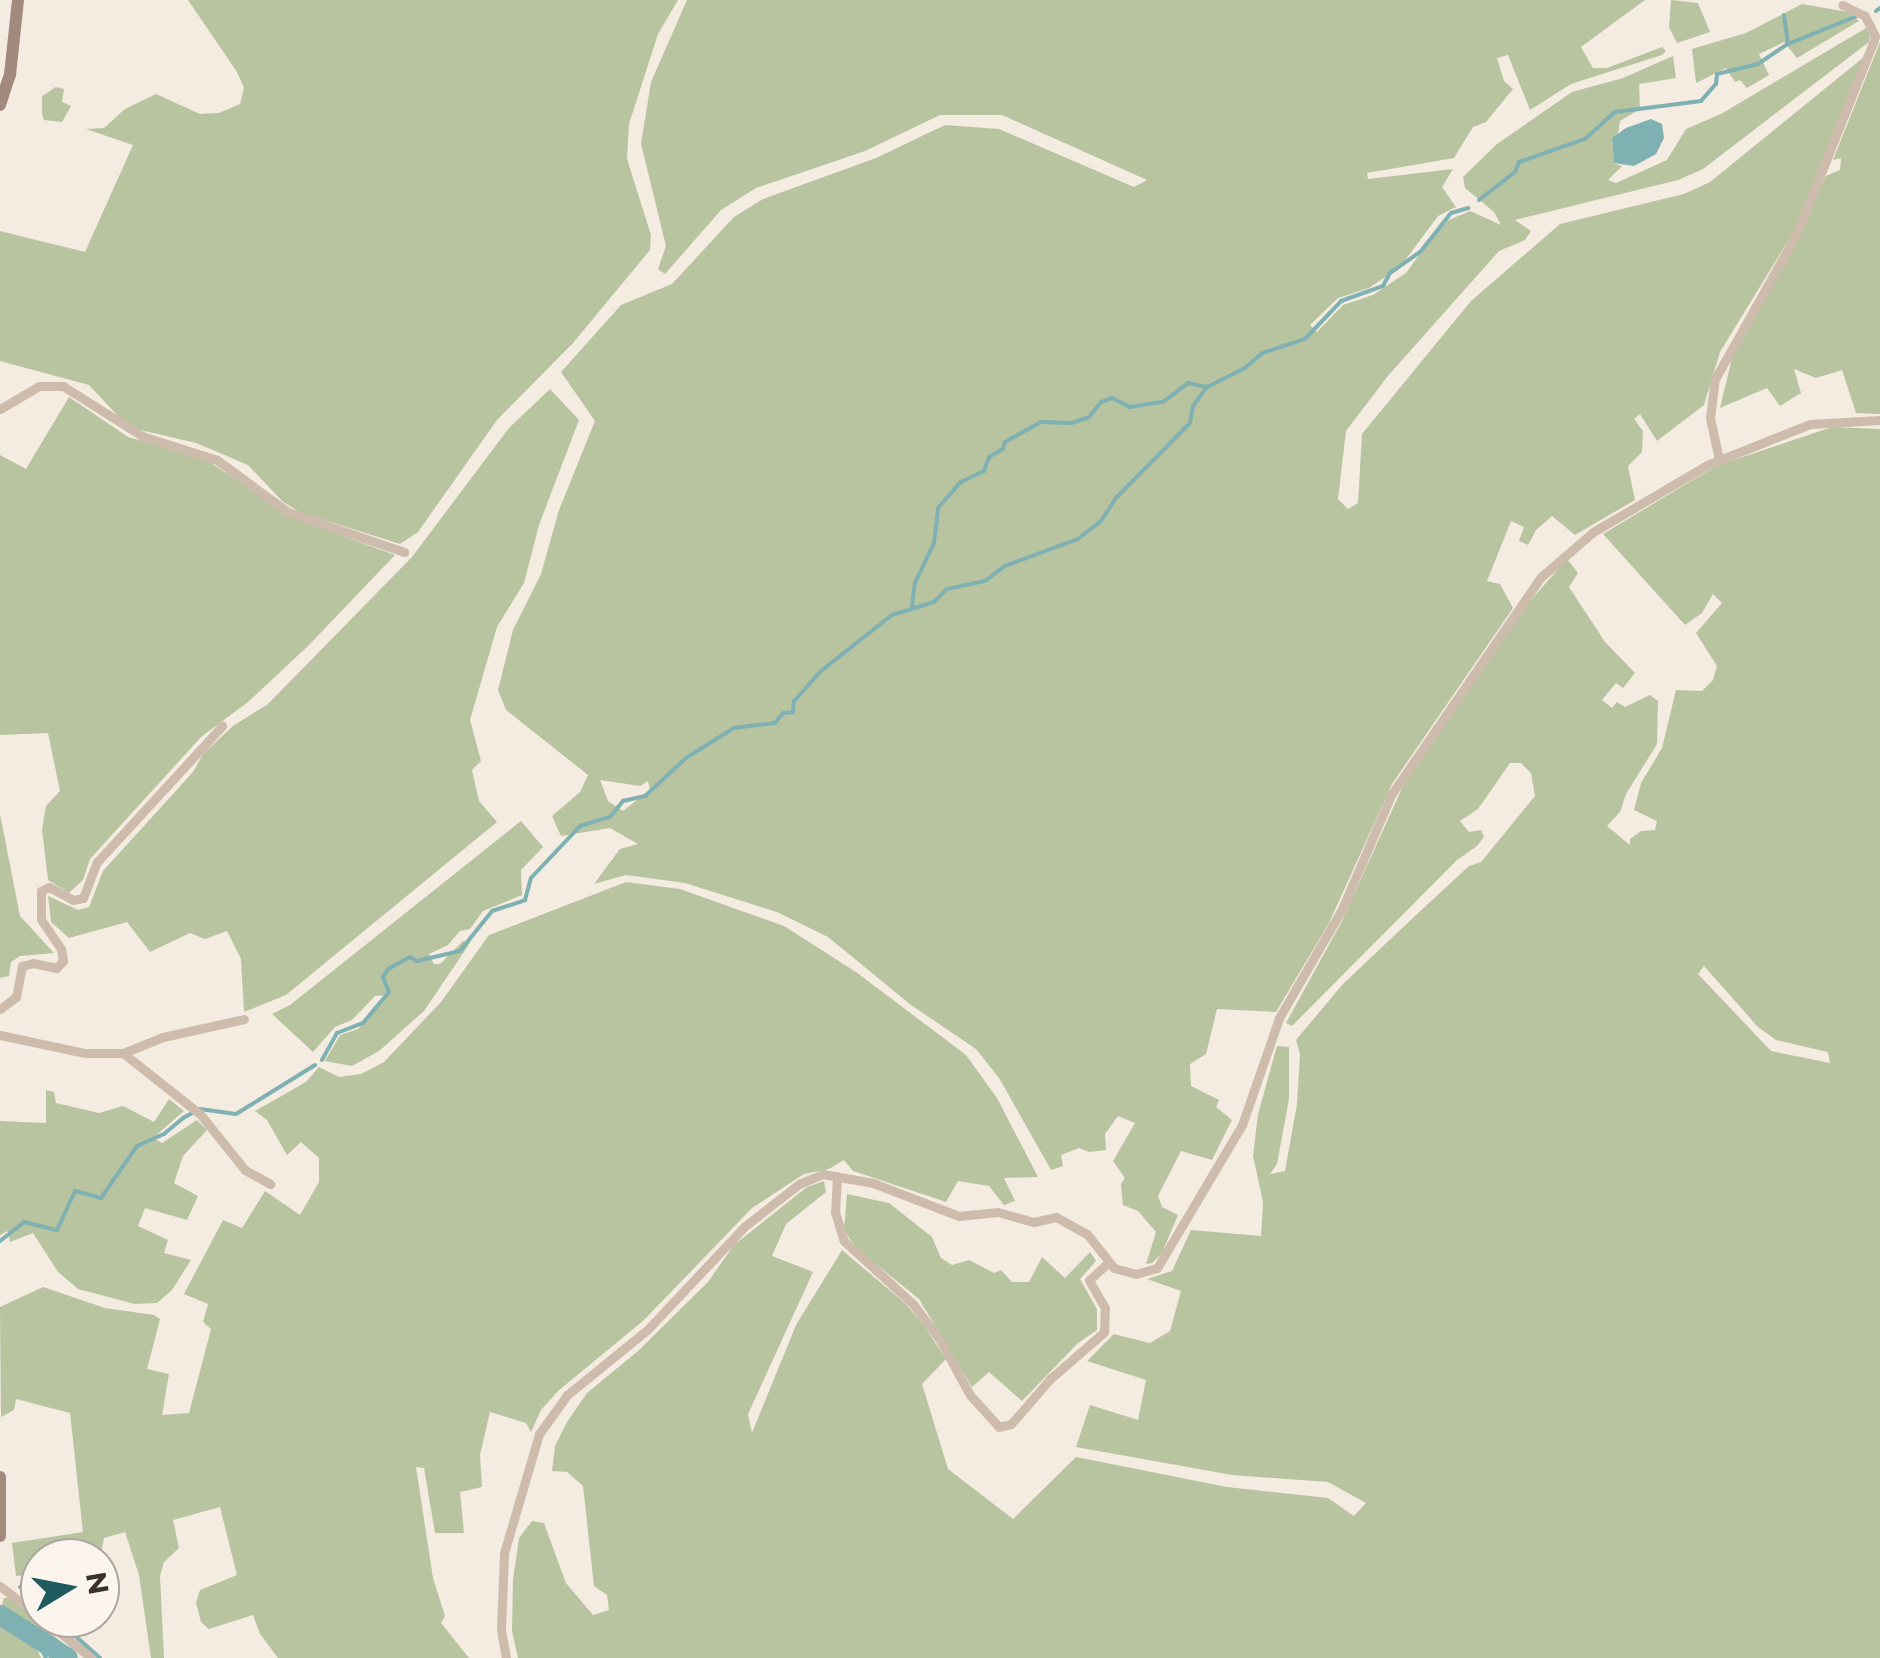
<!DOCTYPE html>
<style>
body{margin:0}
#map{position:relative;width:1880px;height:1658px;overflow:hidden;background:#f4ebe1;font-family:Montserrat,sans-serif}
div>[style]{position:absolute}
.green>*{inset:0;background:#b8c4a0}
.water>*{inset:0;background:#7fb0b2}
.stream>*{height:4px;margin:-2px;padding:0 2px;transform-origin:2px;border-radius:2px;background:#7fb0b2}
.river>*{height:20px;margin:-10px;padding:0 10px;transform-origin:10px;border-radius:10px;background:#7fb0b2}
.minor>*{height:9px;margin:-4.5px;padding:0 4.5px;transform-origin:4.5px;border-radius:4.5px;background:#cdbbac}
.secondary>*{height:12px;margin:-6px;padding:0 6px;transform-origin:6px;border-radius:6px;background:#a18a7d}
span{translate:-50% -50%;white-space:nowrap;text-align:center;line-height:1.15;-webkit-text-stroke:10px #fbf5ee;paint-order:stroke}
.north{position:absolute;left:20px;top:1538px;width:100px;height:100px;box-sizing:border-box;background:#fbf5ee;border:2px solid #aea6a0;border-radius:50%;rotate:80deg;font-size:28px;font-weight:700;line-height:40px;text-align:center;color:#3b302b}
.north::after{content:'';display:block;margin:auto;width:35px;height:45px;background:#1f5a5e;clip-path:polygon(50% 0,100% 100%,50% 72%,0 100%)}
</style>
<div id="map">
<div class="green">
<div style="clip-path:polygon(188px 0,678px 0,658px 34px,629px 124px,627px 159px,651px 235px,650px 250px,573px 343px,497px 420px,418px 532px,400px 544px,299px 512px,282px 501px,248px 465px,196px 443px,140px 430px,118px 416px,89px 385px,0 361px,0 231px,85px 252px,133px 145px,86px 129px,104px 128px,125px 109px,156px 94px,200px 114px,219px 113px,240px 104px,244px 88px,237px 72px)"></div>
<div style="clip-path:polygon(evenodd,687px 0,1645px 0,1581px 47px,1593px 68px,1607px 68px,1662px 47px,1666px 51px,1662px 55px,1571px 84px,1530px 110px,1508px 55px,1497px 58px,1504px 81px,1513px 89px,1486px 122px,1473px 127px,1454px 158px,1367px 173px,1368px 179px,1453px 169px,1442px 187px,1456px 207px,1438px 216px,1400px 267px,1369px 288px,1338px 298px,1310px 325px,1317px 332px,1343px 305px,1373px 295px,1406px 273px,1442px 223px,1470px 211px,1501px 225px,1494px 212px,1465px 188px,1463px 177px,1497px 144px,1572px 92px,1623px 78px,1673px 56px,1676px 78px,1639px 84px,1640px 109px,1620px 121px,1618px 134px,1612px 139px,1614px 163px,1622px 166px,1608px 180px,1616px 183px,1667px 160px,1686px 129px,1721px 114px,1866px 28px,1870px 35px,1869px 42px,1703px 169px,1678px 180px,1515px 220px,1531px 231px,1525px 240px,1499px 251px,1387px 377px,1346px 431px,1338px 499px,1348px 509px,1358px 503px,1362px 434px,1471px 301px,1560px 224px,1684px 194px,1710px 182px,1864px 57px,1796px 228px,1720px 352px,1704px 405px,1657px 441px,1640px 414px,1634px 419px,1643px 431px,1642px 452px,1628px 466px,1635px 500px,1575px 535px,1552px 516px,1536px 530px,1528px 545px,1519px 541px,1524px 527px,1511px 521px,1487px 581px,1500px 584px,1513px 608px,1392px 784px,1329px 923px,1276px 1012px,1217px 1009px,1206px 1054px,1190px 1064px,1191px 1086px,1219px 1100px,1216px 1107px,1232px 1120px,1212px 1160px,1181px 1151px,1158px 1196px,1162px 1207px,1178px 1215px,1162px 1253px,1152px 1263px,1146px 1264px,1156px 1232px,1138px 1211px,1123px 1205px,1121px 1184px,1125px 1178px,1113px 1161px,1135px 1123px,1118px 1116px,1105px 1134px,1106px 1150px,1089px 1152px,1079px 1148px,1061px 1155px,1063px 1166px,1051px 1170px,999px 1078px,976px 1049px,911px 1005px,828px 937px,777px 912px,685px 883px,626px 875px,594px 884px,620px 849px,638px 844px,610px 828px,561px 836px,552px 816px,580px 792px,588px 775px,506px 710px,498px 690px,513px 630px,541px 574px,559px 510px,595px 421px,561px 372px,621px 305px,672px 284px,734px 217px,763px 199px,876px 158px,945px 125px,999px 129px,1134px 187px,1147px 180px,1002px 115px,940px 115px,865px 151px,756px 188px,721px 210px,665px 274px,658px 269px,666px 246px,641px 144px,651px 82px,687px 0,600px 780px,640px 786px,648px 781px,650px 790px,623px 811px,608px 801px,600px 780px)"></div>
<div style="clip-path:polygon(1671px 0,1698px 3px,1710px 32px,1677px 43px,1669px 27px)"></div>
<div style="clip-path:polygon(1802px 4px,1848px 12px,1859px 21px,1797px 58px,1784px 42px,1759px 54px,1769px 75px,1747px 88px,1740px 80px,1735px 82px,1726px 68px,1696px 83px,1692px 49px,1746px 33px)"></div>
<div style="clip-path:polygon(1880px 42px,1880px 414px,1856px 413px,1842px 370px,1816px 378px,1794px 369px,1801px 393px,1780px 406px,1767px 388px,1720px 408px,1734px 350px,1797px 240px,1826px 176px,1840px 170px,1841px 158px,1833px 160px)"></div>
<div style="clip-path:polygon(56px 87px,64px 89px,62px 102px,71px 106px,62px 122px,44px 120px,42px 114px,42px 96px)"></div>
<div style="clip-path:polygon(550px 389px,579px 420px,539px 525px,524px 583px,497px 627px,470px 720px,481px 761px,472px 770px,479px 801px,497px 822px,286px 995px,244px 1012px,241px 959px,227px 931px,205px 939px,190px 933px,150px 952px,127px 922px,69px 938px,51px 922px,48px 896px,78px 910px,89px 907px,103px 871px,193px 772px,203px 754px,233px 726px,268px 704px,412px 557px,509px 428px)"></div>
<div style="clip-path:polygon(69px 397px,128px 437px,205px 459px,294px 518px,395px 555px,309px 645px,248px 702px,201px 737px,90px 859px,83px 880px,69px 893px,48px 880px,42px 829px,46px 806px,60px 791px,48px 733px,0 735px,0 455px,26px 469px)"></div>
<div style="clip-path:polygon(evenodd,1832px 427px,1880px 429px,1880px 1658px,518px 1658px,512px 1631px,513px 1580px,519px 1538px,532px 1521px,544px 1523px,566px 1583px,593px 1615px,609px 1610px,607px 1595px,594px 1586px,583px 1486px,567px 1472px,552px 1471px,555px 1446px,567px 1422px,587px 1393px,638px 1351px,708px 1282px,734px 1245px,807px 1187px,824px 1181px,826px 1192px,786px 1224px,772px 1256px,813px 1272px,748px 1414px,752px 1433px,796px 1325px,842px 1250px,906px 1304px,925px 1327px,946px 1359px,922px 1384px,948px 1469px,1013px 1519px,1076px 1457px,1227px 1487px,1328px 1498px,1354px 1516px,1366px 1503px,1328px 1482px,1232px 1475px,1076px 1447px,1090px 1405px,1138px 1420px,1146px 1380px,1087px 1361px,1114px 1334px,1150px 1343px,1170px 1331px,1181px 1291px,1147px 1279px,1172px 1271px,1191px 1230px,1261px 1236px,1263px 1202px,1253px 1156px,1258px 1114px,1277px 1046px,1289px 1047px,1289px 1099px,1277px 1164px,1270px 1174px,1285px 1171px,1297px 1104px,1300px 1054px,1296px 1040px,1342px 985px,1415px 916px,1469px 866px,1481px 862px,1535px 796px,1531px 773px,1521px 763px,1510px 763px,1478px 809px,1460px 821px,1469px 832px,1481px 830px,1484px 837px,1477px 846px,1457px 860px,1292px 1026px,1286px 1023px,1342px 921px,1402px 788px,1517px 616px,1567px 559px,1578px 573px,1569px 587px,1605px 642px,1635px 673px,1623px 688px,1616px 683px,1602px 700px,1612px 708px,1617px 702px,1625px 707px,1650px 695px,1658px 701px,1657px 744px,1626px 794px,1620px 812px,1607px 826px,1630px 845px,1630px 839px,1641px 831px,1655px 830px,1657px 821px,1634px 810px,1641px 783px,1662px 748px,1676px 690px,1702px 691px,1713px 680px,1717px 666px,1696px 633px,1722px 603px,1713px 594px,1702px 613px,1685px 625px,1603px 534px,1716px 466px,1832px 427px,1704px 966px,1758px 1027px,1776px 1040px,1828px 1052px,1830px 1063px,1771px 1051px,1698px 974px,1704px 966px)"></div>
<div style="clip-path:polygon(0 814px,20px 916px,54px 953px,20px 956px,11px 962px,9px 976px,0 978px)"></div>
<div style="clip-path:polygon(521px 821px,543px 847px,521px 870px,522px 895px,483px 911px,470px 929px,460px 931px,448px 945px,429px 954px,434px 964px,440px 964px,463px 941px,470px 943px,424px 1011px,379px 1051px,352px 1066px,325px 1061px,340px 1035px,358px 1029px,387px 995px,375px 996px,352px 1020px,335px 1027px,313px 1052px,272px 1014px,290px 1005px)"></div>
<div style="clip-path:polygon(626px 882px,680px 889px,784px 926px,856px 972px,966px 1055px,997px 1098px,1038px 1177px,1004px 1178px,1015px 1201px,1004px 1205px,989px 1186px,958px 1181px,946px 1202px,853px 1171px,844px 1160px,829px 1169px,804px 1174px,752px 1208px,644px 1320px,558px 1391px,541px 1410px,531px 1432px,526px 1423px,490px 1412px,480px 1455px,482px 1487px,460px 1492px,464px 1533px,435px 1533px,424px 1468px,416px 1467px,433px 1578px,445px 1616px,441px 1623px,469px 1658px,278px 1658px,260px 1634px,253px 1615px,209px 1629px,201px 1622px,196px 1603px,200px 1590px,237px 1575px,220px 1507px,173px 1520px,179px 1548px,164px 1562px,160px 1576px,164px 1658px,151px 1658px,139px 1575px,125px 1532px,104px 1538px,100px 1560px,40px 1558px,40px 1574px,16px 1576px,12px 1543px,83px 1532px,70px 1413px,16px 1399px,14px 1410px,1px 1417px,0 1307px,43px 1287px,105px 1308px,154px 1315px,160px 1319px,147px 1369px,169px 1374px,162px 1415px,189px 1413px,211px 1329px,203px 1322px,208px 1304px,184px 1294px,223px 1220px,242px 1228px,265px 1191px,300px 1215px,319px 1182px,319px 1158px,301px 1142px,287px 1155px,267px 1120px,255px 1111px,306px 1082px,319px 1067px,339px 1077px,361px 1074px,384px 1062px,441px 1002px,489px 935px)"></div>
<div style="clip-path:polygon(46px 1090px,54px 1092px,56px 1103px,99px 1113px,123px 1106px,154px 1122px,169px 1099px,184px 1111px,153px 1138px,162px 1143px,197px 1120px,207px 1130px,183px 1156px,174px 1183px,198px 1196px,187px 1220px,145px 1208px,138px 1226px,168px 1240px,164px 1253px,191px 1260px,172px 1290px,157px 1303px,135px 1304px,78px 1289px,58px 1272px,33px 1233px,10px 1242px,8px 1231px,0 1235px,0 1121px,46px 1123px)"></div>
<div style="clip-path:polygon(847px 1194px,889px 1203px,932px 1237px,941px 1258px,952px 1265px,969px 1260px,994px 1273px,1001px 1270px,1012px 1282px,1029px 1282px,1042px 1257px,1065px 1278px,1090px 1252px,1096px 1261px,1080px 1279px,1097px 1309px,1097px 1330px,1078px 1343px,1022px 1401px,989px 1372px,972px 1387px,919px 1299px,856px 1248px,844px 1230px)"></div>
<div style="clip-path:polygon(4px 1598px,10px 1598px,80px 1658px,1px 1609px)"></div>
<div style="clip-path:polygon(6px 1622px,33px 1640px,41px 1658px,0 1658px,0 1623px)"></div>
</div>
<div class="water">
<div style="clip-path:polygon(1651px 119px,1662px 124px,1664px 138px,1656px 154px,1634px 166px,1614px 163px,1612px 138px,1626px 128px)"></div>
</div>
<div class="stream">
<div style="left:1876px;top:11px;width:5px;rotate:-37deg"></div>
<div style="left:1784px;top:15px;width:29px;rotate:82deg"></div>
<div style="left:1479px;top:200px;width:46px;rotate:-37.9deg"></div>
<div style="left:1515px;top:172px;width:11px;rotate:-68deg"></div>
<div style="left:1519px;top:162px;width:70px;rotate:-19.2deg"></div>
<div style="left:1585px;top:139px;width:40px;rotate:-42deg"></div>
<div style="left:1615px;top:112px;width:87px;rotate:-7.3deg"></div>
<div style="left:1701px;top:101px;width:23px;rotate:-49deg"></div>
<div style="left:1716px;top:84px;width:10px;rotate:-84deg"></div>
<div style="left:1717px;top:74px;width:42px;rotate:-13.7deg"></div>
<div style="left:1758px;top:64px;width:36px;rotate:-34deg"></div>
<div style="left:1788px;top:44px;width:74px;rotate:-22.1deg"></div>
<div style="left:912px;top:606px;width:23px;rotate:-83deg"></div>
<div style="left:915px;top:583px;width:44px;rotate:-64.6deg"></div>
<div style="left:934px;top:543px;width:35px;rotate:-83deg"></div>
<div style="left:938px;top:508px;width:35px;rotate:-49deg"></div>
<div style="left:961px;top:482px;width:25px;rotate:-26deg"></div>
<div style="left:984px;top:471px;width:15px;rotate:-70deg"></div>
<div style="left:989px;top:457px;width:16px;rotate:-30deg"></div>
<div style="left:1003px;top:449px;width:7px;rotate:-74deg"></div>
<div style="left:1005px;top:442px;width:41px;rotate:-29.1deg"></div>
<div style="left:1041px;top:422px;width:31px;rotate:2deg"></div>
<div style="left:1072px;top:423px;width:18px;rotate:-19deg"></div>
<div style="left:1089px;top:417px;width:19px;rotate:-51deg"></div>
<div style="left:1101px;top:402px;width:12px;rotate:-20deg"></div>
<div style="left:1112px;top:398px;width:20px;rotate:27deg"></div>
<div style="left:1130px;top:407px;width:33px;rotate:-9deg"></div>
<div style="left:1163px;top:402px;width:31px;rotate:-37deg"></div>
<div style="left:1188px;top:383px;width:19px;rotate:12deg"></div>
<div style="left:322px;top:1060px;width:31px;rotate:-61deg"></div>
<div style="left:337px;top:1033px;width:28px;rotate:-21deg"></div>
<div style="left:363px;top:1023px;width:40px;rotate:-50deg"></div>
<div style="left:389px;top:992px;width:16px;rotate:-112deg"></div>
<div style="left:383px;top:977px;width:9px;rotate:-58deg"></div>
<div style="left:388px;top:969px;width:25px;rotate:-29deg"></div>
<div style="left:410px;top:957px;width:8px;rotate:30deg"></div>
<div style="left:417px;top:961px;width:44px;rotate:-13.1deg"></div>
<div style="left:460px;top:951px;width:51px;rotate:-51.3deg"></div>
<div style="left:492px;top:911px;width:35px;rotate:-18deg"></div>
<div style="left:525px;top:900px;width:23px;rotate:-75deg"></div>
<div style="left:531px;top:878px;width:71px;rotate:-46.7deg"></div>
<div style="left:580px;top:826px;width:31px;rotate:-17deg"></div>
<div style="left:610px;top:817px;width:21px;rotate:-51deg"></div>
<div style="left:623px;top:801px;width:23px;rotate:-13deg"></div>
<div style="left:645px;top:796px;width:56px;rotate:-42.8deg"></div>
<div style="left:686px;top:758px;width:57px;rotate:-32deg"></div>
<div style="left:734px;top:728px;width:41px;rotate:-7deg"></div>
<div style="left:775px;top:723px;width:13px;rotate:-51deg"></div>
<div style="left:783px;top:713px;width:10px;rotate:-6deg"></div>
<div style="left:793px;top:712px;width:11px;rotate:-85deg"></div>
<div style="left:794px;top:701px;width:40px;rotate:-48deg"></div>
<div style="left:821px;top:671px;width:90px;rotate:-38.3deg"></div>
<div style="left:892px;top:615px;width:44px;rotate:-17.2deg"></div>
<div style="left:934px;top:602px;width:18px;rotate:-45deg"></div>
<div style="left:947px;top:589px;width:39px;rotate:-12deg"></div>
<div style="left:985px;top:581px;width:25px;rotate:-37deg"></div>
<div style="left:1005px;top:566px;width:78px;rotate:-20.3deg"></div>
<div style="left:1078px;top:539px;width:29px;rotate:-38deg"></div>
<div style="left:1101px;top:521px;width:27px;rotate:-57deg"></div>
<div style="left:1116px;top:498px;width:105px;rotate:-45.4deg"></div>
<div style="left:1190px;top:423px;width:17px;rotate:-80deg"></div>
<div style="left:1193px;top:406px;width:24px;rotate:-54deg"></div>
<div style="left:1207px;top:387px;width:42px;rotate:-26.6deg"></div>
<div style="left:1245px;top:368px;width:23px;rotate:-41deg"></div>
<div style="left:1262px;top:353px;width:45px;rotate:-18deg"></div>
<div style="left:1305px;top:339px;width:52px;rotate:-46.5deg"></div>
<div style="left:1341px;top:301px;width:45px;rotate:-19.7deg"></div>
<div style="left:1383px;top:286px;width:15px;rotate:-62deg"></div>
<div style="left:1390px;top:273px;width:38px;rotate:-35deg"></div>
<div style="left:1421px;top:251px;width:48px;rotate:-51.7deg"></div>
<div style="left:1451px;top:213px;width:18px;rotate:-16deg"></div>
<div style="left:0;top:1241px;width:31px;rotate:-38deg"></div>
<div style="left:24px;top:1222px;width:34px;rotate:14deg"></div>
<div style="left:57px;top:1230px;width:43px;rotate:-65.2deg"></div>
<div style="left:75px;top:1191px;width:27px;rotate:15deg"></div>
<div style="left:101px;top:1198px;width:63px;rotate:-55.3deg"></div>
<div style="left:137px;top:1146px;width:30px;rotate:-24deg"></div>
<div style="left:164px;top:1134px;width:25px;rotate:-40deg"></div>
<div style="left:183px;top:1118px;width:19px;rotate:-28deg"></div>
<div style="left:200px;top:1109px;width:36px;rotate:8deg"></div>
<div style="left:236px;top:1114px;width:93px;rotate:-31.8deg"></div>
<div style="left:20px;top:1587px;width:27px;rotate:42deg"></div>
<div style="left:55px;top:1618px;width:60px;rotate:41.6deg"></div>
<div style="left:36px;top:1636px;width:24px;rotate:66deg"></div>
</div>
<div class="river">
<div style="left:0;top:1615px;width:80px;rotate:32.3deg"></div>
</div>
<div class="minor">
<div style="left:0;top:409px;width:45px;rotate:-30.5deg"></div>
<div style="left:39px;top:386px;width:24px"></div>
<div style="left:63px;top:386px;width:93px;rotate:32.3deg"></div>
<div style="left:142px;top:436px;width:79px;rotate:17.7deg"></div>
<div style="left:217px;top:460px;width:88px;rotate:36.2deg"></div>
<div style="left:288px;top:512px;width:123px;rotate:19deg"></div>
<div style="left:1719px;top:459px;width:42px;rotate:-102.4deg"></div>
<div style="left:1710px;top:418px;width:39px;rotate:-83deg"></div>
<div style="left:1715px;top:379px;width:170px;rotate:-60.7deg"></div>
<div style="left:1798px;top:231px;width:202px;rotate:-68.3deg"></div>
<div style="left:1873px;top:43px;width:7px;rotate:-74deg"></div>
<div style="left:1875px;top:36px;width:22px;rotate:-117deg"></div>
<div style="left:1865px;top:16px;width:25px;rotate:-154deg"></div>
<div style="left:0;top:1009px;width:20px;rotate:-37deg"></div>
<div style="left:16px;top:997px;width:32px;rotate:-79deg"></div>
<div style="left:22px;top:966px;width:11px;rotate:-15deg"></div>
<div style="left:33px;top:963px;width:24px;rotate:12deg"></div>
<div style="left:56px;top:968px;width:10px;rotate:-45deg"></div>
<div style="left:63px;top:961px;width:12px;rotate:-99deg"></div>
<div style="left:61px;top:949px;width:36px;rotate:-124deg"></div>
<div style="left:41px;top:919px;width:28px;rotate:-90deg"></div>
<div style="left:41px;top:891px;width:9px;rotate:-27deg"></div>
<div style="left:49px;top:887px;width:27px;rotate:28deg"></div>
<div style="left:73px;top:900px;width:10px;rotate:-11deg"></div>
<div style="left:83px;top:898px;width:39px;rotate:-69deg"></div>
<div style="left:97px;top:862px;width:185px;rotate:-47.4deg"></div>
<div style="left:0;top:1035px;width:87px;rotate:12deg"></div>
<div style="left:85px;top:1053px;width:38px"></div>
<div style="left:123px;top:1053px;width:98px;rotate:38.4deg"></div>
<div style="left:200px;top:1114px;width:72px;rotate:51.2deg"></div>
<div style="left:245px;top:1170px;width:29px;rotate:29deg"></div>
<div style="left:123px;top:1053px;width:43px;rotate:-21.8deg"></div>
<div style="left:163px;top:1037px;width:83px;rotate:-12.5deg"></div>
<div style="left:837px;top:1176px;width:36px;rotate:93deg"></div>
<div style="left:835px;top:1212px;width:30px;rotate:73deg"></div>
<div style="left:844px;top:1241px;width:93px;rotate:42.4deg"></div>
<div style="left:913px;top:1304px;width:45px;rotate:53.1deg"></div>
<div style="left:940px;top:1340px;width:63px;rotate:61.4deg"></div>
<div style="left:970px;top:1395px;width:43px;rotate:47.8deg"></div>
<div style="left:999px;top:1427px;width:12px;rotate:-14deg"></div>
<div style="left:1011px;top:1424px;width:60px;rotate:-49.1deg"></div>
<div style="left:1050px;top:1379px;width:72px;rotate:-41deg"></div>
<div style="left:1104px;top:1332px;width:24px;rotate:-88deg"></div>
<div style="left:1105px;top:1308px;width:32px;rotate:-120deg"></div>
<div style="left:1089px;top:1280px;width:24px;rotate:-42deg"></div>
<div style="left:0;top:1586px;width:51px;rotate:37.8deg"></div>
<div style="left:42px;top:1618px;width:63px;rotate:39.2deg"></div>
<div style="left:506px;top:1658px;width:29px;rotate:-100deg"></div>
<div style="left:501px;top:1629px;width:76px;rotate:-87.7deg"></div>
<div style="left:504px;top:1553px;width:124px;rotate:-73.6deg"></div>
<div style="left:539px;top:1434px;width:48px;rotate:-54.3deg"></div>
<div style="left:567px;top:1395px;width:103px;rotate:-39.1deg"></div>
<div style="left:647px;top:1330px;width:143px;rotate:-46.7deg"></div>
<div style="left:745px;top:1226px;width:68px;rotate:-37.9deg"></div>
<div style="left:799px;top:1184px;width:26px;rotate:-23deg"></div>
<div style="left:823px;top:1174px;width:51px;rotate:10.2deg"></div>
<div style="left:873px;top:1183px;width:92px;rotate:21deg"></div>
<div style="left:959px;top:1216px;width:39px;rotate:-6deg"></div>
<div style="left:998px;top:1212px;width:37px;rotate:16deg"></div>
<div style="left:1034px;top:1222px;width:23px;rotate:-13deg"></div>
<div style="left:1056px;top:1217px;width:35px;rotate:29deg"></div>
<div style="left:1087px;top:1234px;width:43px;rotate:51.5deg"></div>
<div style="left:1114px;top:1268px;width:23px;rotate:15deg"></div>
<div style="left:1136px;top:1274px;width:22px;rotate:-16deg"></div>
<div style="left:1157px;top:1268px;width:166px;rotate:-59.3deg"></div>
<div style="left:1242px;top:1125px;width:113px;rotate:-70.9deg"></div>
<div style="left:1279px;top:1018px;width:126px;rotate:-60deg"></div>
<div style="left:1342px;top:909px;width:124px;rotate:-66.7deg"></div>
<div style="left:1391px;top:795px;width:265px;rotate:-55.5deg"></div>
<div style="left:1541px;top:577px;width:69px;rotate:-40.9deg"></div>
<div style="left:1593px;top:532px;width:132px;rotate:-30.4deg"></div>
<div style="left:1707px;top:465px;width:111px;rotate:-21.7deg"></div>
<div style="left:1810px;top:424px;width:70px;rotate:-3.3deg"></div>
</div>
<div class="secondary">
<div style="left:0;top:105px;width:32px;rotate:-72deg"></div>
<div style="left:10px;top:75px;width:75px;rotate:-83.9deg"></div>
<div style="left:0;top:1477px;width:59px;rotate:90deg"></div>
</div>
<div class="north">N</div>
</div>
